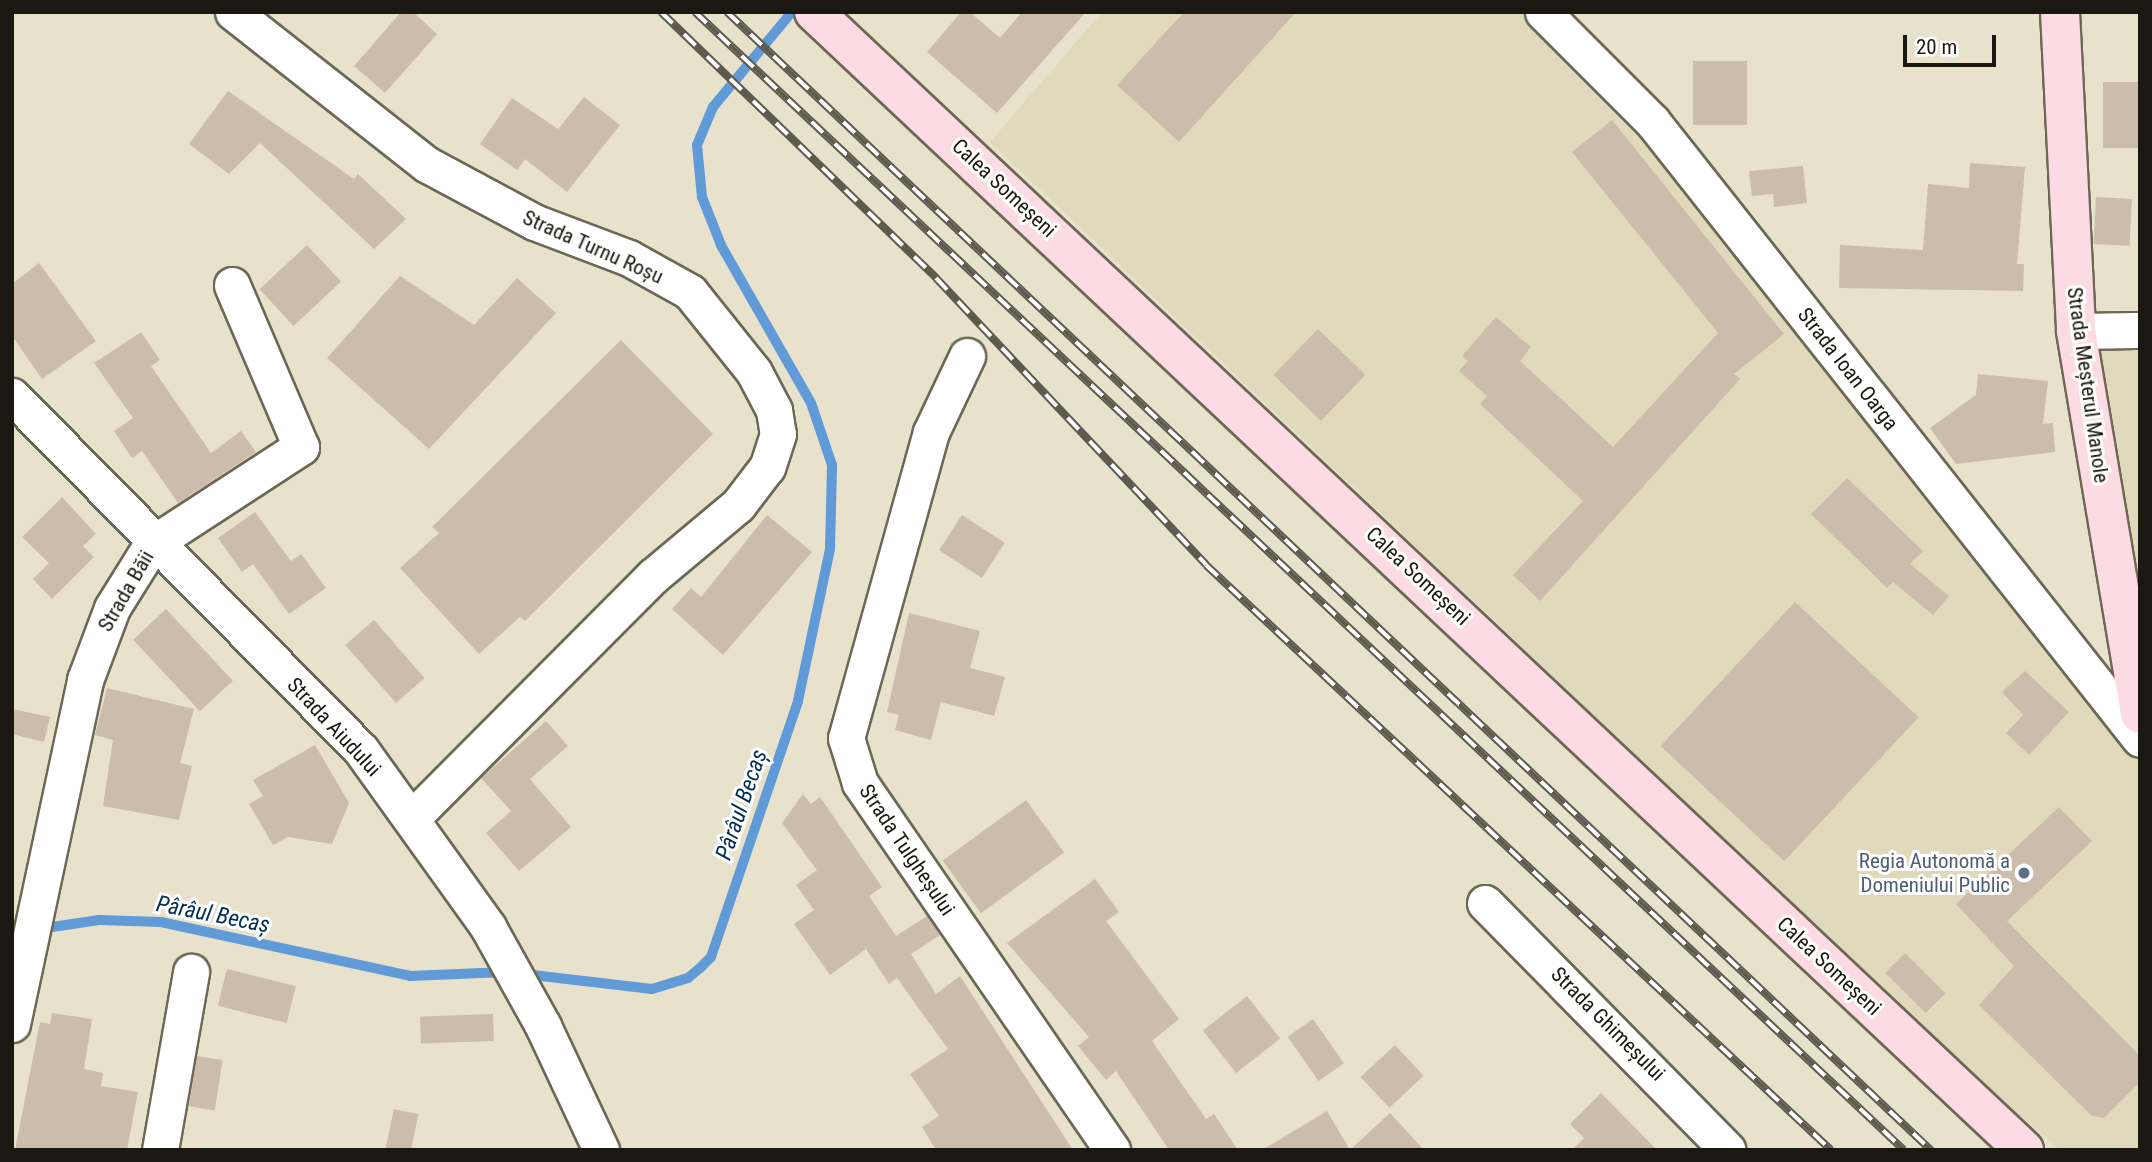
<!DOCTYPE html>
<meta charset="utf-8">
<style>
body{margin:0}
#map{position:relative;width:2152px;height:1162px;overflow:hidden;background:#e8e2cd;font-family:"Roboto Condensed",sans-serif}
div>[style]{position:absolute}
.built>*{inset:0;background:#e1d9bc}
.stream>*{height:10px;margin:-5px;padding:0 5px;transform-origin:5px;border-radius:5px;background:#609bd8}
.building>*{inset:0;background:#ccbcac;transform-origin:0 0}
.roads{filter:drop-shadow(2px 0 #6d6755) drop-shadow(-2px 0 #6d6755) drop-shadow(0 2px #6d6755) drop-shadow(0 -2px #6d6755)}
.street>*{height:35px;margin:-17.5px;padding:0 17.5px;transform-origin:17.5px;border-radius:17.5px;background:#fff}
.secondary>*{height:38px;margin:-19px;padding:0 19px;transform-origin:19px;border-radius:19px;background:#fddbe4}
.rail>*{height:8px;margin-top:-4px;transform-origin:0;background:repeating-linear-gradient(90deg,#fff 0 16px,#5e5a4e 0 32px);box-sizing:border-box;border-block:2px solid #5e5a4e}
.dots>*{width:19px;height:19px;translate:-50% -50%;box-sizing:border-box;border:4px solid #fff;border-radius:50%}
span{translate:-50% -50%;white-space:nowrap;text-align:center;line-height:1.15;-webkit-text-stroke:6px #fff;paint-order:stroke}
.street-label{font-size:21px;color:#1a1810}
.service-label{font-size:21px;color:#4e5e75}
.right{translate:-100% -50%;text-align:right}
.water-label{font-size:23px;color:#002e54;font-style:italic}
.frame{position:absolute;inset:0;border:14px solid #1a1810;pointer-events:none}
.scale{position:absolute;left:1903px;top:35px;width:93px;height:32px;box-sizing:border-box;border:4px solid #1a1810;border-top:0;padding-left:9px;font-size:21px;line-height:24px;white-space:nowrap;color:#1a1810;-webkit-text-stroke:5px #fff;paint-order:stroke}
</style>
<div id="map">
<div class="built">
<div style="clip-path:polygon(1102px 12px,1543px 12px,2140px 739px,2140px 1150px,2060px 1150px,1976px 1078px,990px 142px)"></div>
<div style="clip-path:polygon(2140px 330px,2140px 714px,2076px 331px)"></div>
</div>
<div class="stream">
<div style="left:12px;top:933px;width:88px;rotate:-8.5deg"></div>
<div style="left:99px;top:920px;width:62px;rotate:1.8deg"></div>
<div style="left:161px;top:922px;width:255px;rotate:12.2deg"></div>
<div style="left:410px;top:976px;width:96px;rotate:-2.4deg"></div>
<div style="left:524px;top:974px;width:129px;rotate:6.7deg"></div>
<div style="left:652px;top:989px;width:38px;rotate:-17deg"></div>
<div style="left:688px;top:978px;width:17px;rotate:-40deg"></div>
<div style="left:701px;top:967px;width:14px;rotate:-45deg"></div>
<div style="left:711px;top:957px;width:270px;rotate:-71.2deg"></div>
<div style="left:798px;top:701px;width:155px;rotate:-78.1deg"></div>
<div style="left:830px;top:549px;width:84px;rotate:-88.6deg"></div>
<div style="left:832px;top:465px;width:65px;rotate:-108.7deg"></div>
<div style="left:811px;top:403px;width:182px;rotate:-119.7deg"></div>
<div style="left:721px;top:245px;width:52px;rotate:-111.6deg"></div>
<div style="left:702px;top:197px;width:52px;rotate:-95.5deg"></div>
<div style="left:697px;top:145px;width:41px;rotate:-67.2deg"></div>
<div style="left:713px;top:107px;width:124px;rotate:-50.3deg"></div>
</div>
<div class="building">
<div style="clip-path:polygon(401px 12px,413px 12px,437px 34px,385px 93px,354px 66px)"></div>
<div style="clip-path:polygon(961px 12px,970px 12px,1000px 38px,1022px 12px,1086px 12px,997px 113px,927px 52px)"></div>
<div style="clip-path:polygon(1184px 12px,1296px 12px,1179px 142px,1117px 85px)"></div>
<div style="left:1693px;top:61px;width:54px;height:64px"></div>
<div style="left:2103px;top:82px;width:37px;height:66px"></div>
<div style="clip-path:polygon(228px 91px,354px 179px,358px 174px,406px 219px,374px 249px,260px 143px,229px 174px,189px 144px)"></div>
<div style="clip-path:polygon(584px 97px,620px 125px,567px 192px,525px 159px,517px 170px,480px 144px,512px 98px,558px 129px)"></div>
<div style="clip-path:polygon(1612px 120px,1784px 334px,1734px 374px,1740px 379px,1540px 601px,1513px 575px,1583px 501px,1480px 404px,1487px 396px,1459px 371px,1468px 361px,1462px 356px,1496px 317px,1531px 347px,1520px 361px,1613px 447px,1718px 333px,1572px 152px)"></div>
<div style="clip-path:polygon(1970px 163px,2025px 167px,2017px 264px,2024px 264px,2023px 291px,1839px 288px,1840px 245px,1923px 250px,1928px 184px,1969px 188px)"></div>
<div style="clip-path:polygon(1803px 166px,1807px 203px,1774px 207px,1773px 194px,1752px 196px,1749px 171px)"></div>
<div style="left:2096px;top:197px;width:36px;height:47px;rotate:3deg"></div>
<div style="left:307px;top:245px;width:50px;height:65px;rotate:47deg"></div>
<div style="clip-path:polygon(39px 263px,96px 341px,42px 379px,12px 336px,12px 284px)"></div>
<div style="clip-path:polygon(400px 276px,474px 325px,517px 278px,556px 313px,429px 449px,327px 358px)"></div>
<div style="left:1318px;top:329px;width:66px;height:64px;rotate:44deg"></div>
<div style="clip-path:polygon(141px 332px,160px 360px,151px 366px,211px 453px,241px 431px,256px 452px,178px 503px,142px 451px,132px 458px,114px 431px,133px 418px,94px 363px)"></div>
<div style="clip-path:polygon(621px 340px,713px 434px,525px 621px,520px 617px,479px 654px,400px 568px,439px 533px,432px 527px)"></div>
<div style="clip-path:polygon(1978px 374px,2048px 381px,2043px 424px,2053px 423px,2055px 452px,1956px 464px,1930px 428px,1976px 395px)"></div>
<div style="clip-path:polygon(1847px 478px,1923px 551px,1910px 564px,1949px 596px,1933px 615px,1893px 582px,1887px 588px,1811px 514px)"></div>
<div style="clip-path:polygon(62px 497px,96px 534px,83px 546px,94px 557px,52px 599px,33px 579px,49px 563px,22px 537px)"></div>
<div style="clip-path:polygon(255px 512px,291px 561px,301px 554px,326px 588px,289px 614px,253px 564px,242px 572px,218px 538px)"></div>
<div style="clip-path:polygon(767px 515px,812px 552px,723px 655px,672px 609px,691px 588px,701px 597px)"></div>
<div style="left:962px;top:515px;width:51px;height:42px;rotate:33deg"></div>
<div style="left:1795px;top:602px;width:169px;height:197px;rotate:43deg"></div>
<div style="left:166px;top:609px;width:98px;height:45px;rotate:47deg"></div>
<div style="clip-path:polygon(909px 613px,980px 631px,970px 668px,1005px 677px,994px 716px,941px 702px,931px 740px,895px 730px,899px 715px,887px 712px)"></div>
<div style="left:374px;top:620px;width:77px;height:38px;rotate:49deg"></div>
<div style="clip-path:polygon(2025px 671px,2069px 712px,2029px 755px,2006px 733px,2023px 715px,2002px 692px)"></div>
<div style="clip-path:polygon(107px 688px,194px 709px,180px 763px,192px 766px,179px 820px,103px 806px,113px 740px,95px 735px)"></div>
<div style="clip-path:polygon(12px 709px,50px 717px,44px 742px,12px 734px)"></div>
<div style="clip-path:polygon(546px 721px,568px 746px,530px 779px,571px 827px,519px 871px,486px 833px,511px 811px,481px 778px)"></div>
<div style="clip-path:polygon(315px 745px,349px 803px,332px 844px,288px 837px,273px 845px,249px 804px,263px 796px,253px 780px)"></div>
<div style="clip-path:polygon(803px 794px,811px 804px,820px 797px,882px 887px,869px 896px,896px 936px,927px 916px,940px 935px,911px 954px,936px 994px,960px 976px,1073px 1150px,936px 1150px,922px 1127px,939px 1116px,910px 1074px,948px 1049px,897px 978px,889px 984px,866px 949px,830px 975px,794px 924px,814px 910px,796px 885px,817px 870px,782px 823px)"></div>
<div style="left:1026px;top:800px;width:65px;height:103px;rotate:54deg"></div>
<div style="clip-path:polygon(2059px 807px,2092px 841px,2007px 921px,2140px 1056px,2140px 1082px,2104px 1118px,2092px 1116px,1979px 1005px,2014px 966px,1956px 904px)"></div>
<div style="clip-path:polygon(1095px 879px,1119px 912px,1106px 921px,1179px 1019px,1152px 1041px,1206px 1119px,1214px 1114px,1238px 1150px,1169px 1150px,1116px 1071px,1106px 1080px,1078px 1046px,1089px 1037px,1007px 943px)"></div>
<div style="left:1905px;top:953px;width:57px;height:28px;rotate:45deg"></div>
<div style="left:227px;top:969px;width:71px;height:38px;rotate:14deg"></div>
<div style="left:1247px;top:996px;width:54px;height:56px;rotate:52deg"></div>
<div style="clip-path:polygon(52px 1013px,92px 1019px,84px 1069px,103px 1073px,101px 1086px,138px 1092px,127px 1150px,15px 1150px,40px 1022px,50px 1024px)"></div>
<div style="left:493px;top:1014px;width:27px;height:73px;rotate:88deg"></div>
<div style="left:1313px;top:1019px;width:54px;height:31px;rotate:55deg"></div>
<div style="left:1395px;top:1045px;width:42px;height:47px;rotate:47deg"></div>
<div style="left:197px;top:1056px;width:26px;height:51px;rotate:9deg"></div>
<div style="clip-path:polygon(1601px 1093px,1657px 1150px,1572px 1150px,1584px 1138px,1570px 1124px)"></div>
<div style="left:394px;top:1109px;width:25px;height:42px;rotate:12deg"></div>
<div style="clip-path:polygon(1327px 1111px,1350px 1150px,1262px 1150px)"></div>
<div style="clip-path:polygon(1390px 1113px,1424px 1150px,1350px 1150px)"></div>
</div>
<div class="roads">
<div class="street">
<div style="left:233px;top:12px;width:246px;rotate:38.2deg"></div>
<div style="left:426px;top:164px;width:123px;rotate:28.2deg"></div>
<div style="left:534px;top:222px;width:102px;rotate:20.8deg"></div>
<div style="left:629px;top:258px;width:70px;rotate:29.1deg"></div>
<div style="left:690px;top:292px;width:102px;rotate:51.3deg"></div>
<div style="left:754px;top:372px;width:43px;rotate:62.2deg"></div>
<div style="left:774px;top:410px;width:24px;rotate:81deg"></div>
<div style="left:778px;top:434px;width:35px;rotate:108deg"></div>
<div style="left:767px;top:467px;width:48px;rotate:127.3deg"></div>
<div style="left:738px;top:505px;width:111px;rotate:140.1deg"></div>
<div style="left:653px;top:576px;width:340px;rotate:134.9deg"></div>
<div style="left:1543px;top:12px;width:154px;rotate:45deg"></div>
<div style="left:1652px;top:121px;width:787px;rotate:51.7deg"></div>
<div style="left:2076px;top:331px;width:64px;rotate:-0.9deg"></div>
<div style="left:967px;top:356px;width:84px;rotate:115.3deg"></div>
<div style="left:931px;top:432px;width:318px;rotate:105.5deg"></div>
<div style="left:846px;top:738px;width:47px;rotate:72.7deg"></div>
<div style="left:860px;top:783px;width:445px;rotate:55.5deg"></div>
<div style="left:12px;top:396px;width:497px;rotate:45.4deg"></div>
<div style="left:361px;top:750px;width:218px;rotate:54.3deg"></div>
<div style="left:488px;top:927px;width:113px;rotate:60.9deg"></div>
<div style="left:543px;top:1026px;width:137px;rotate:64.9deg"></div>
<div style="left:1485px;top:903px;width:346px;rotate:45.5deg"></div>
<div style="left:12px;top:1024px;width:352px;rotate:-78deg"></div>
<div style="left:85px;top:680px;width:77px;rotate:-69.4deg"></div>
<div style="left:112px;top:608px;width:75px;rotate:-58deg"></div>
<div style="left:152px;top:544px;width:178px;rotate:-33.1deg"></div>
<div style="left:301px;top:447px;width:176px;rotate:-113.1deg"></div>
<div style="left:160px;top:1150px;width:181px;rotate:-80.1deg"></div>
</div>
<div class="secondary">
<div style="left:814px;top:12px;width:1661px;rotate:43.24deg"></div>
<div style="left:2060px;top:12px;width:319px;rotate:87.1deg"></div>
<div style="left:2076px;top:331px;width:388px;rotate:80.5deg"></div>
</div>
</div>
<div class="rail">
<div style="left:661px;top:12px;width:383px;rotate:44deg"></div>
<div style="left:936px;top:278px;width:394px;rotate:46.7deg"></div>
<div style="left:1206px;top:565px;width:856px;rotate:43.11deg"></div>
<div style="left:695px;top:12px;width:1660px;rotate:43.27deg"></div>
<div style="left:727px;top:12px;width:1657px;rotate:43.39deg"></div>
</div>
<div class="dots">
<div style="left:2024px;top:873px;background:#5c6f8a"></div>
</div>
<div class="street-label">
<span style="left:1004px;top:188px;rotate:43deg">Calea Someșeni</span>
<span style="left:593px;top:247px;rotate:24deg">Strada Turnu Roșu</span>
<span style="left:1848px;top:369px;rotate:52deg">Strada Ioan Oarga</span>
<span style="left:2088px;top:385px;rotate:82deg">Strada Meșterul Manole</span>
<span style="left:1418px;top:576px;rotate:43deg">Calea Someșeni</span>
<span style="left:126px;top:591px;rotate:-60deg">Strada Băii</span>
<span style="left:334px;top:727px;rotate:47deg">Strada Aiudului</span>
<span style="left:907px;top:850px;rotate:56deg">Strada Tulgheșului</span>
<span style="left:1829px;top:966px;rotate:43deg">Calea Someșeni</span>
<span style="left:1608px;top:1024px;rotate:45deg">Strada Ghimeșului</span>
</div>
<div class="service-label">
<span class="right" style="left:2010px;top:873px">Regia Autonomă a<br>Domeniului Public</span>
</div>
<div class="water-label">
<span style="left:742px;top:805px;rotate:-71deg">Pârâul Becaș</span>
<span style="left:213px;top:915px;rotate:11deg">Pârâul Becaș</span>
</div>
<div class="frame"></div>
<div class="scale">20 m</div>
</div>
